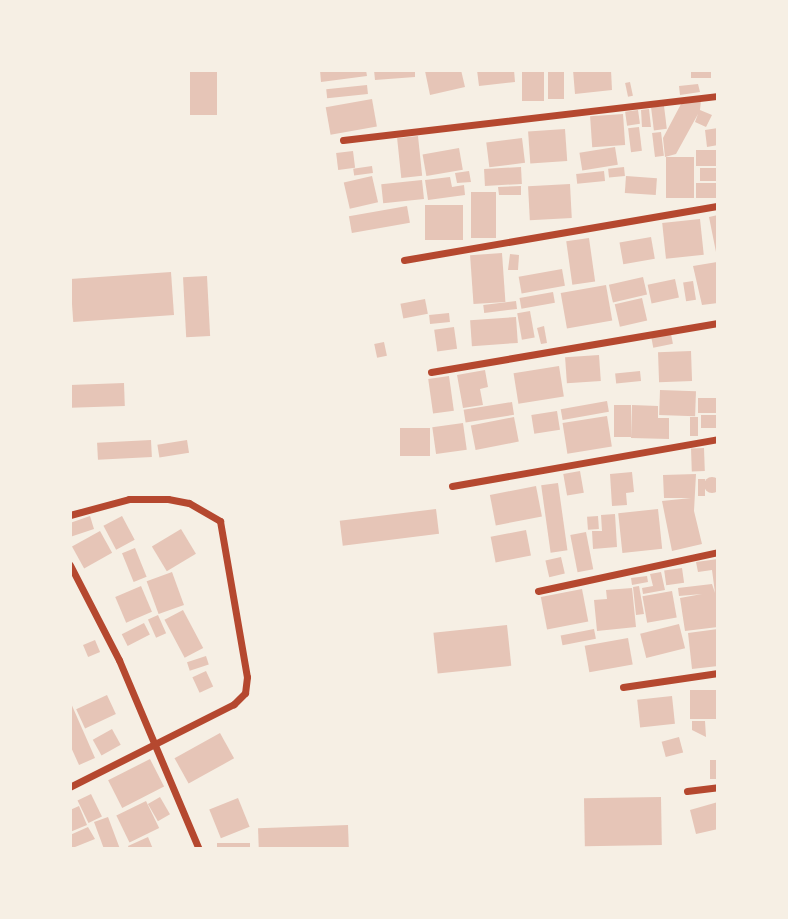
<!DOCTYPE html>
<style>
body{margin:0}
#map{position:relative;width:788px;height:919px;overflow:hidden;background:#f6efe4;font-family:Manrope,sans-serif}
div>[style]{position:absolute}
.building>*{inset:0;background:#e6c5b7;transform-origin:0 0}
.round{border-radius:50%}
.minor>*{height:7px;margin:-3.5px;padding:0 3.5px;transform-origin:3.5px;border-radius:3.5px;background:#b5482f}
span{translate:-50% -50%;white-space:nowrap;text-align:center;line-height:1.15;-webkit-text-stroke:5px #f6efe4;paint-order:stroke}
.frame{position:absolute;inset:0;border:72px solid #f6efe4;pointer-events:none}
</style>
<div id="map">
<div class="building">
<div style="left:190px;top:70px;width:27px;height:45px"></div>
<div style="clip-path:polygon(320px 70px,366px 70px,367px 76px,321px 82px)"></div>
<div style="clip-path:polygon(374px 70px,415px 70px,415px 77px,375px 80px)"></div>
<div style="clip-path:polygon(461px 70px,465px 87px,430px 95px,425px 71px)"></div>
<div style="clip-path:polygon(477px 70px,514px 70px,515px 82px,479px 86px)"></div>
<div style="left:522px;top:70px;width:22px;height:31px"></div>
<div style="left:548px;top:70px;width:16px;height:29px"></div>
<div style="clip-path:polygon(573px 70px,611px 70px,612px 90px,575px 94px)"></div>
<div style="left:691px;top:70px;width:20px;height:8px"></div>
<div style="left:630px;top:82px;width:14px;height:5px;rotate:78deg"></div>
<div style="clip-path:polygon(698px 84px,700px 92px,680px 95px,679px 86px)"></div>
<div style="left:367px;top:85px;width:9px;height:41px;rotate:84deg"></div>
<div style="left:372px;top:99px;width:28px;height:47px;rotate:80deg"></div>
<div style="clip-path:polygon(701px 100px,700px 110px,712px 115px,706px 127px,695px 122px,698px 114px,676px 154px,665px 157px,663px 138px,681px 104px)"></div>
<div style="left:664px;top:106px;width:23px;height:13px;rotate:83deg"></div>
<div style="clip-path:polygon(649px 109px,651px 127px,642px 127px,641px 110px)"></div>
<div style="left:638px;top:110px;width:14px;height:13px;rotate:82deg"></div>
<div style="left:623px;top:114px;width:31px;height:33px;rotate:86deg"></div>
<div style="left:639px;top:127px;width:24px;height:11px;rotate:83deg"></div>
<div style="clip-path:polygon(718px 128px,718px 145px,707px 147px,705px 130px)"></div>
<div style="left:565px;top:129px;width:32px;height:37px;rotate:86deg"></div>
<div style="left:661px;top:132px;width:24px;height:9px;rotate:83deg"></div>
<div style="left:418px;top:136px;width:40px;height:21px;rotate:84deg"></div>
<div style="left:522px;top:138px;width:25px;height:36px;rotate:83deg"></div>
<div style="left:615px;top:147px;width:18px;height:36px;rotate:81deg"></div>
<div style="left:459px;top:148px;width:22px;height:37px;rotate:80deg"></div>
<div style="left:696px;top:150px;width:22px;height:16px"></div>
<div style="left:353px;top:151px;width:17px;height:17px;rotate:83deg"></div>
<div style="left:666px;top:157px;width:28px;height:41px"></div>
<div style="left:372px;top:166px;width:7px;height:19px;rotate:82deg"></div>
<div style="left:521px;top:167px;width:17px;height:37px;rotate:87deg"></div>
<div style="left:624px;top:167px;width:9px;height:16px;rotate:84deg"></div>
<div style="left:700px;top:168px;width:18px;height:13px"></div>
<div style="clip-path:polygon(469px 171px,471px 182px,457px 183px,455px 173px)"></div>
<div style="left:604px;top:171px;width:10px;height:28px;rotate:84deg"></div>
<div style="left:372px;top:176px;width:27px;height:29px;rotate:77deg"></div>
<div style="left:626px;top:176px;width:31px;height:17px;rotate:4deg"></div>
<div style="clip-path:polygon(450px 177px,452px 187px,464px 185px,465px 195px,428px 200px,425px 180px)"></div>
<div style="left:422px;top:180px;width:19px;height:41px;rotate:84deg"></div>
<div style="left:718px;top:183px;width:15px;height:22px;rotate:90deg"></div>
<div style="left:570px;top:184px;width:34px;height:42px;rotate:87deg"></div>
<div style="clip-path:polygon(521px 186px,521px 195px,499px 195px,498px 187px)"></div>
<div style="left:471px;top:192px;width:25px;height:46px"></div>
<div style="left:463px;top:205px;width:35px;height:38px;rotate:90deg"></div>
<div style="left:407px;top:206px;width:17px;height:59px;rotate:80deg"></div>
<div style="clip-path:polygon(718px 215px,718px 257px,717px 257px,709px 217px)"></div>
<div style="left:700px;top:219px;width:36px;height:38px;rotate:84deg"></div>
<div style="left:651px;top:237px;width:22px;height:32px;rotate:80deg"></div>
<div style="left:589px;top:238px;width:44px;height:23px;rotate:82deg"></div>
<div style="left:502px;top:253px;width:49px;height:32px;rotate:86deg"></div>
<div style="clip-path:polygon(510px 254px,519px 255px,518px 270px,508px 270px)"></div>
<div style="clip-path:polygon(717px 262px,718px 303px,702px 305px,693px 266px)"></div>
<div style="left:562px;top:269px;width:17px;height:44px;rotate:80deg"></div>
<div style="left:171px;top:272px;width:43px;height:101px;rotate:86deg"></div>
<div style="left:207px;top:276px;width:60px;height:24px;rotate:87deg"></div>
<div style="left:643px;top:277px;width:18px;height:35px;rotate:77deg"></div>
<div style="left:675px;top:279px;width:19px;height:28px;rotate:78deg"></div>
<div style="left:693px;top:281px;width:19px;height:10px;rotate:81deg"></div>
<div style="left:606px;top:285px;width:36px;height:46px;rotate:80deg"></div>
<div style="left:553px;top:292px;width:11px;height:34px;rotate:80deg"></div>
<div style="left:642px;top:298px;width:23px;height:28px;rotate:77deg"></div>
<div style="left:425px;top:299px;width:15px;height:25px;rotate:79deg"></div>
<div style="left:516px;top:301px;width:8px;height:33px;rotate:83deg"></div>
<div style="left:530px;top:311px;width:27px;height:13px;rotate:80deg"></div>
<div style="left:449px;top:313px;width:9px;height:20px;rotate:84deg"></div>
<div style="left:516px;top:317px;width:26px;height:46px;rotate:86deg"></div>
<div style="clip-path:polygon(544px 326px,547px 343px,541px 344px,537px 328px)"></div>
<div style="left:454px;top:327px;width:22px;height:20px;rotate:82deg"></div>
<div style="left:671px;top:334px;width:10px;height:20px;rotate:79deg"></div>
<div style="left:384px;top:342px;width:14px;height:10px;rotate:78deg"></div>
<div style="left:691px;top:351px;width:30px;height:33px;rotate:88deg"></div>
<div style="left:599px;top:355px;width:26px;height:34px;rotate:86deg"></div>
<div style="left:559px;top:366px;width:31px;height:46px;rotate:81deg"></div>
<div style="clip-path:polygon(485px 370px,488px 387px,480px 389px,483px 405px,463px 408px,457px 375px)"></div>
<div style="left:640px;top:371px;width:10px;height:25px;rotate:84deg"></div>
<div style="left:449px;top:376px;width:35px;height:21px;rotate:82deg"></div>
<div style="left:124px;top:383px;width:23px;height:54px;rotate:88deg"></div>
<div style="left:660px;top:390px;width:36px;height:25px;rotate:2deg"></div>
<div style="left:698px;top:398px;width:19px;height:15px"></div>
<div style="left:607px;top:401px;width:11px;height:47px;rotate:80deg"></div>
<div style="left:512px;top:402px;width:13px;height:49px;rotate:81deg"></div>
<div style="left:614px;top:405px;width:17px;height:32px"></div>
<div style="clip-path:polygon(632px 405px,658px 406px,658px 418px,669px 418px,669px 439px,631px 438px)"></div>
<div style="left:557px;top:411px;width:19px;height:26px;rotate:81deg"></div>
<div style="left:701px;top:415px;width:17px;height:13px"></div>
<div style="left:607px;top:416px;width:31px;height:45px;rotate:81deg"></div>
<div style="left:514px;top:417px;width:25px;height:44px;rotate:79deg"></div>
<div style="left:690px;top:417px;width:8px;height:19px"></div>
<div style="left:463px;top:423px;width:27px;height:31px;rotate:82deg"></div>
<div style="left:430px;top:428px;width:28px;height:30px;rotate:90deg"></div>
<div style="left:151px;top:440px;width:17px;height:54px;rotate:87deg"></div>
<div style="left:187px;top:440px;width:13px;height:30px;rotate:81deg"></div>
<div style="left:704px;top:448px;width:23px;height:13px;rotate:88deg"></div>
<div style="left:580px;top:471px;width:22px;height:17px;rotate:80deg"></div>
<div style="clip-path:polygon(632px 472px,634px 492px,626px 493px,627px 505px,612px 506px,610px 474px)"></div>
<div style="clip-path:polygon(696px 474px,694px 511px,702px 544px,672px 551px,662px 501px,691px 498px,664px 498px,663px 475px)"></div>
<div class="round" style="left:704px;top:477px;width:16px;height:16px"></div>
<div style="left:698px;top:479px;width:7px;height:17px"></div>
<div style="left:558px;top:483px;width:68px;height:17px;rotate:82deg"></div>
<div style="left:536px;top:486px;width:31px;height:47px;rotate:79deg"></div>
<div style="left:436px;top:509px;width:25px;height:97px;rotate:83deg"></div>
<div style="left:658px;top:509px;width:40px;height:40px;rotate:84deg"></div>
<div style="clip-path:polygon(615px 514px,617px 547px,593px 549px,592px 531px,602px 531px,601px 515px)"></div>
<div style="clip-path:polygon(90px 516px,94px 529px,70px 537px,70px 523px)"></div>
<div style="left:122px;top:516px;width:27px;height:21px;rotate:62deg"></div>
<div style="left:598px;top:516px;width:13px;height:11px;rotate:86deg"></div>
<div style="left:181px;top:529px;width:29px;height:34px;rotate:59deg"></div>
<div style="left:526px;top:530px;width:26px;height:36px;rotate:79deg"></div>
<div style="left:100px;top:531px;width:25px;height:32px;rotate:61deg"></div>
<div style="left:586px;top:532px;width:38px;height:16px;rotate:79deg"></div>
<div style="left:135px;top:548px;width:31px;height:14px;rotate:68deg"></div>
<div style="left:561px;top:557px;width:17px;height:16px;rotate:77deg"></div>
<div style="clip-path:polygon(718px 559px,718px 627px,685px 631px,680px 598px,702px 594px,679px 596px,678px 588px,712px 584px,715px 593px,712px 570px,698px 572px,696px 562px)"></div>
<div style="left:682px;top:568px;width:15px;height:18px;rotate:82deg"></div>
<div style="left:172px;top:572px;width:35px;height:27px;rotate:70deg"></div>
<div style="clip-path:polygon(661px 572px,665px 590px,643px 594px,642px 588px,653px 586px,650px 574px)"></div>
<div style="clip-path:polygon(647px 576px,648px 582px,632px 585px,631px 578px)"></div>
<div style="left:141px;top:586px;width:28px;height:28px;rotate:67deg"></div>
<div style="clip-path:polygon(639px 586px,644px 614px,636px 615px,633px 587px)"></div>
<div style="clip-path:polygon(632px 588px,636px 627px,597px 631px,594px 600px,607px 599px,606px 590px)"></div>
<div style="left:582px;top:589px;width:33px;height:42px;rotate:79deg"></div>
<div style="left:672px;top:591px;width:27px;height:30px;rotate:80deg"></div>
<div style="left:183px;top:610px;width:43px;height:21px;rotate:62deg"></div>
<div style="left:158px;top:615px;width:20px;height:11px;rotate:66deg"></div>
<div style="left:144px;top:623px;width:13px;height:25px;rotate:63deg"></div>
<div style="left:679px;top:624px;width:25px;height:40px;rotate:76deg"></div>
<div style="left:507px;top:625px;width:41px;height:74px;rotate:84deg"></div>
<div style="left:594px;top:629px;width:10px;height:34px;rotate:79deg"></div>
<div style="clip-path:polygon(718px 629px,718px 666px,692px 669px,688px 633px)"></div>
<div style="left:628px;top:638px;width:27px;height:44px;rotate:80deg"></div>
<div style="left:95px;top:640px;width:13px;height:13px;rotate:67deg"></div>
<div style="left:206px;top:656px;width:9px;height:20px;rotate:72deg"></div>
<div style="left:206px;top:671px;width:17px;height:15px;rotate:65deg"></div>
<div style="left:718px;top:690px;width:29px;height:28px;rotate:90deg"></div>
<div style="left:107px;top:695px;width:21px;height:34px;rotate:65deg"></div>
<div style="left:672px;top:696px;width:28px;height:35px;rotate:84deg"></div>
<div style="clip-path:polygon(70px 701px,95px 758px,79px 765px,70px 745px)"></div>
<div style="clip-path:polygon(692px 721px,705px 721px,706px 737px,692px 730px)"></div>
<div style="left:112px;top:729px;width:18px;height:22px;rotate:61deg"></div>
<div style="left:220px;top:733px;width:29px;height:52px;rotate:61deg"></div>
<div style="left:679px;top:737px;width:16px;height:18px;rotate:75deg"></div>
<div style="left:150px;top:759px;width:31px;height:47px;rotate:63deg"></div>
<div style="left:710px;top:760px;width:8px;height:19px"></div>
<div style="left:91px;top:794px;width:25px;height:15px;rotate:64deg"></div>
<div style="left:160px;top:797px;width:20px;height:14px;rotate:60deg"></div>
<div style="left:661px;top:797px;width:48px;height:77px;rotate:89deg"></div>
<div style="left:238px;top:798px;width:31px;height:31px;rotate:68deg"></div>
<div style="left:146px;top:801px;width:30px;height:33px;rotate:64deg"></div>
<div style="clip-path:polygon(718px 802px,718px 829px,696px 834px,690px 810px)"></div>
<div style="clip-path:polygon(79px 806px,87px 825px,70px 832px,70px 810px)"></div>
<div style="clip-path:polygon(108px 817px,120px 849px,104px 849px,94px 822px)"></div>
<div style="left:348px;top:825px;width:24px;height:90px;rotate:88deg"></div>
<div style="clip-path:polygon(88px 827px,95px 839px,70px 849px,70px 835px)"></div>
<div style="clip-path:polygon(148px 837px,153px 849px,129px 849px,128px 846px)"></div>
<div style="left:217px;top:843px;width:33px;height:6px"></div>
</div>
<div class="minor">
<div style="left:343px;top:140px;width:378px;rotate:-6.7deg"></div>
<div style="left:404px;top:260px;width:319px;rotate:-9.8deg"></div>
<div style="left:431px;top:372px;width:291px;rotate:-9.7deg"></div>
<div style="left:452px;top:486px;width:270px;rotate:-10deg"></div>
<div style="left:70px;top:515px;width:61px;rotate:-15.2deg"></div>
<div style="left:129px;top:499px;width:39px"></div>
<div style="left:168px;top:499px;width:21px;rotate:11deg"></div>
<div style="left:189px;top:503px;width:36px;rotate:30deg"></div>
<div style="left:220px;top:521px;width:158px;rotate:80.2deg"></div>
<div style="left:247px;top:677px;width:16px;rotate:97deg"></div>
<div style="left:245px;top:693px;width:16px;rotate:135deg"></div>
<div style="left:234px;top:704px;width:184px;rotate:153.2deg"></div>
<div style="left:70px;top:565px;width:107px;rotate:62.7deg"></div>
<div style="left:119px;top:660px;width:205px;rotate:67.1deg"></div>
<div style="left:538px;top:591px;width:184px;rotate:-12.2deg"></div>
<div style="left:623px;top:687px;width:96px;rotate:-8.4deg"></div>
<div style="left:687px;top:791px;width:31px;rotate:-7deg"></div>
</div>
<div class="frame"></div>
</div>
